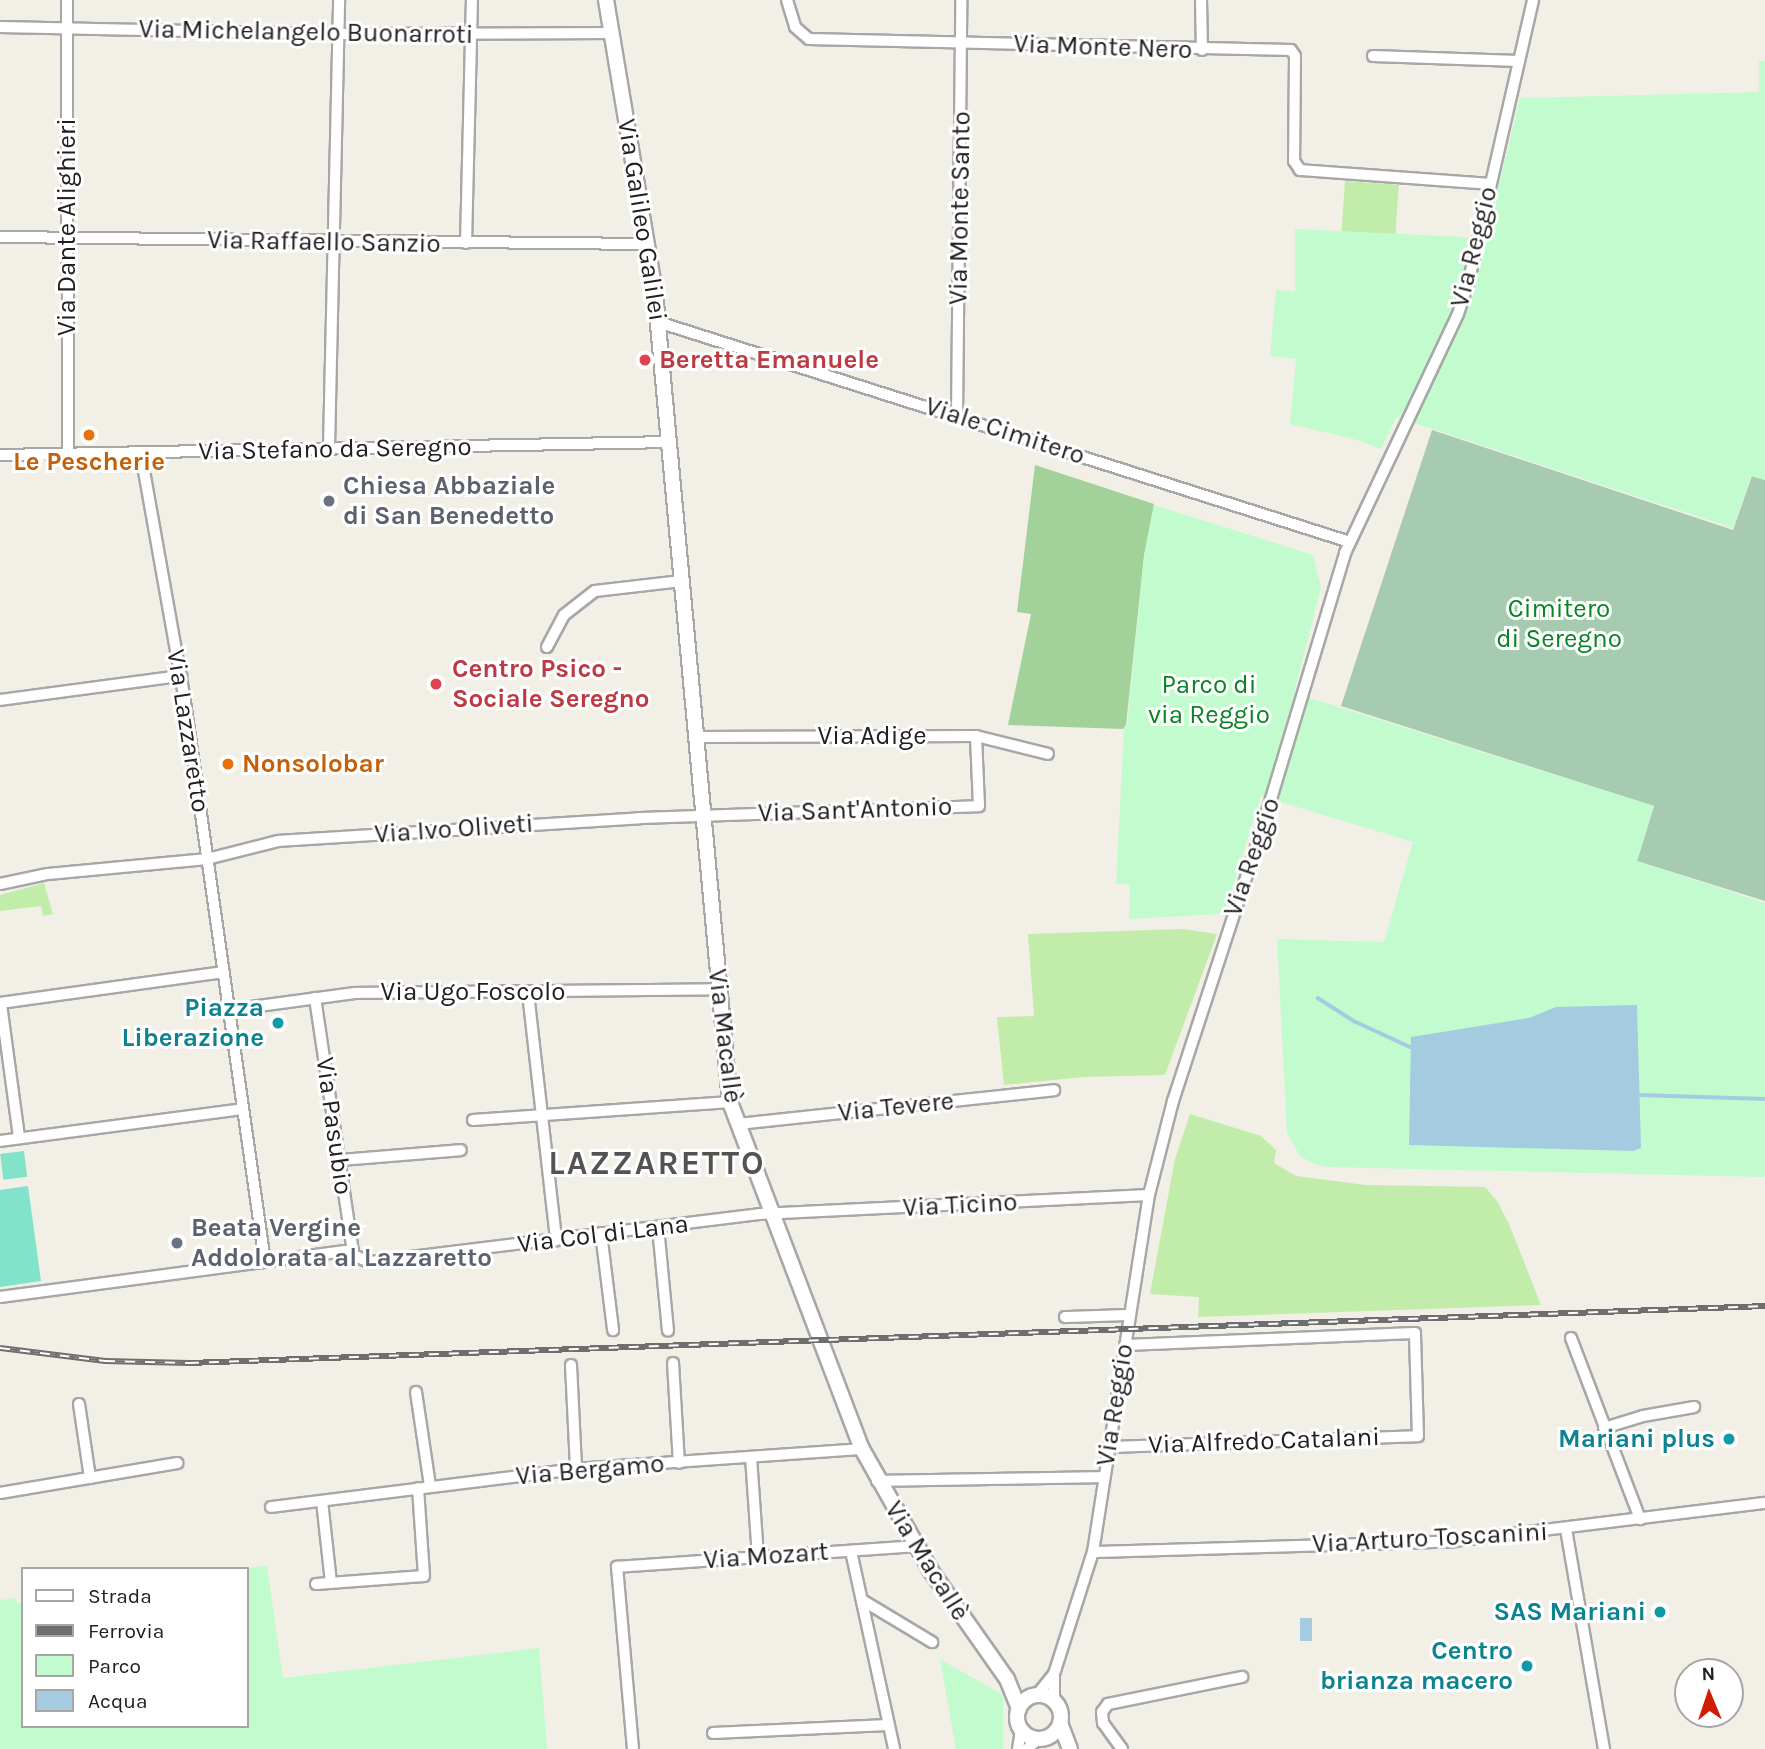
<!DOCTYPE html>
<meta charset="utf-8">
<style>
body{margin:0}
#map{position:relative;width:1765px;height:1749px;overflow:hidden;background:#f1efe6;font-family:Karla,sans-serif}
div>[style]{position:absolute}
.grass>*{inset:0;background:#c2ecaa;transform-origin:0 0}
.forest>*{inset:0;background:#a2d299}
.cemetery>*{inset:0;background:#a6cbb1}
.park>*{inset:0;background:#c2fcce}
.pitch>*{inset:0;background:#81e3ca;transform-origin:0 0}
.water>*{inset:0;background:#a5cbe0;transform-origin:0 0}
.stream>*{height:3.5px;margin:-1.75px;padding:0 1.75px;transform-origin:1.75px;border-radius:1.75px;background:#a5cbe0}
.roads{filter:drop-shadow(2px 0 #a7a7a7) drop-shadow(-2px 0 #a7a7a7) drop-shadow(0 2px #a7a7a7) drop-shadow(0 -2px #a7a7a7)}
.minor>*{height:10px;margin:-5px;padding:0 5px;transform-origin:5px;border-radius:5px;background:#fff}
.tertiary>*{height:14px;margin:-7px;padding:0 7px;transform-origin:7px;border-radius:7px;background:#fff}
.tertiary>.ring{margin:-7px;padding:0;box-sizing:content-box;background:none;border:14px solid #fff;border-radius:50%}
.rail>*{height:6px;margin-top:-3px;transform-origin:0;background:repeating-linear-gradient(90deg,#fff 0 10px,#6e6e6e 0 20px);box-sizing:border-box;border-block:2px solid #6e6e6e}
.dots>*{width:19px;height:19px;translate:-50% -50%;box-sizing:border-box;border:4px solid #fff;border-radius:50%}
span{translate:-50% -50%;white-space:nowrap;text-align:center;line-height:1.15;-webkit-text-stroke:6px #fff;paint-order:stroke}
.street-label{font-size:26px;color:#202020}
.health-label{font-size:26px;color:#be3a42;font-weight:700}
.left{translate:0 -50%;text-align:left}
.food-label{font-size:26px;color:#c56008;font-weight:700}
.worship-label{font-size:26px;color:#5b616d;font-weight:700}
.park-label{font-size:26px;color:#078523}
.culture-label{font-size:26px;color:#0d838f;font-weight:700}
.right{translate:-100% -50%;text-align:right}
.district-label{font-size:33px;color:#535353;font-weight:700;letter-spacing:2px}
.legend{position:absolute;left:21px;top:1567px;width:228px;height:161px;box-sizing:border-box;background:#fff;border:2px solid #a6a6a6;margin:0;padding:9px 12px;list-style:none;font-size:21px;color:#202020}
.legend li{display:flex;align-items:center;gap:14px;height:35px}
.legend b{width:35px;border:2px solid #a6a6a6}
.north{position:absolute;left:1674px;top:1658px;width:70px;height:70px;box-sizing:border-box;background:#fff;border:2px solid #a6a6a6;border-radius:50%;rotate:358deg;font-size:19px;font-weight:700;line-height:28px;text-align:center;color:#202020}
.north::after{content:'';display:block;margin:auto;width:24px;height:32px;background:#d01c00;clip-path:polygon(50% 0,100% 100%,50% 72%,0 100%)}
</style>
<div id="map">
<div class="grass">
<div style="left:1345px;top:181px;width:54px;height:51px;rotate:4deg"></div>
<div style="clip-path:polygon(44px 883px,53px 914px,43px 916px,41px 906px,0 911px,0 895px)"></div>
<div style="clip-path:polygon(1183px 929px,1217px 934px,1165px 1075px,1084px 1077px,1004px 1085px,997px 1017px,1034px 1016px,1028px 934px)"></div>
<div style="clip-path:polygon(1190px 1114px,1261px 1136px,1276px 1150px,1274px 1163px,1296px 1176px,1366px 1185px,1485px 1187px,1497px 1201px,1509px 1224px,1541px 1305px,1198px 1317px,1199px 1297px,1150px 1294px,1175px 1159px)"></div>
</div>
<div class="forest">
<div style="clip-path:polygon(1035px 465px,1154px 504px,1144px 556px,1126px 725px,1123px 729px,1008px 725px,1031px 614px,1017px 612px)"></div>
</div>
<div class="cemetery">
<div style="clip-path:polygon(1432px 430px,1733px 530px,1752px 476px,1765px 480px,1765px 901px,1637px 861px,1654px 806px,1341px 706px)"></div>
</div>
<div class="park">
<div style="clip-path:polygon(1759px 61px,1765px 61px,1765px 480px,1751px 476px,1733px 528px,1396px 417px,1381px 449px,1357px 440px,1290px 424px,1296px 359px,1270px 356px,1276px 290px,1295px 291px,1295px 229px,1486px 238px,1520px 98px,1759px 92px)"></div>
<div style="clip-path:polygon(1154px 505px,1313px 555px,1321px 588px,1294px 693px,1654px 806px,1637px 861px,1765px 903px,1765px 1177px,1329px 1167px,1314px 1164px,1300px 1156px,1287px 1133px,1277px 939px,1384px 942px,1413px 842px,1261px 796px,1224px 914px,1129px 919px,1130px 884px,1116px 884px,1124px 729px,1127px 725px,1144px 556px)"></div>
<div style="clip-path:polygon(267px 1565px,283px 1678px,539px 1648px,547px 1749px,0 1749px,0 1600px,16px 1598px,17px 1603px,23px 1602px,23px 1726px,247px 1726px,245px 1569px)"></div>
<div style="clip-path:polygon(940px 1659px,1003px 1695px,1003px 1749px,956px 1749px)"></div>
</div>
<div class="pitch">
<div style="left:24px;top:1151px;width:26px;height:24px;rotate:83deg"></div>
<div style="clip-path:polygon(28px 1186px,41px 1281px,0 1287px,0 1190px)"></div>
</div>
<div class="water">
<div style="clip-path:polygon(1637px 1005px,1641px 1148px,1633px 1151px,1409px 1145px,1411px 1037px,1529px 1018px,1556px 1007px)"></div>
<div style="left:1300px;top:1618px;width:12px;height:23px"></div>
</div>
<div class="stream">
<div style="left:1318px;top:998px;width:43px;rotate:32.6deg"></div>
<div style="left:1354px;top:1021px;width:62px;rotate:24.9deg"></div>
<div style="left:1640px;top:1095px;width:125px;rotate:1.8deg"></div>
</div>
<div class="roads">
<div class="minor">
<div style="left:67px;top:0;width:453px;rotate:89.9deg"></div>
<div style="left:787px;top:0;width:28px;rotate:73deg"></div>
<div style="left:795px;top:27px;width:18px;rotate:41deg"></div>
<div style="left:809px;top:39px;width:482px;rotate:1.3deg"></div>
<div style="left:1291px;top:50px;width:7px;rotate:56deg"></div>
<div style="left:1295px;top:56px;width:105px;rotate:90.5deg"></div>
<div style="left:1294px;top:161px;width:11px;rotate:56deg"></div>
<div style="left:1300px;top:170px;width:190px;rotate:4.2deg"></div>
<div style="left:1201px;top:0;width:50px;rotate:88.9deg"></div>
<div style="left:0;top:27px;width:337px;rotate:1.2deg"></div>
<div style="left:337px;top:34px;width:275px;rotate:-0.2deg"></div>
<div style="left:1373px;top:56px;width:146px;rotate:2deg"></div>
<div style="left:0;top:237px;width:648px;rotate:0.62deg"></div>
<div style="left:466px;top:243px;width:243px;rotate:-88.6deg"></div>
<div style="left:658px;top:322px;width:726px;rotate:17.64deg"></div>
<div style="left:957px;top:416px;width:416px;rotate:-89.4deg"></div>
<div style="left:329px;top:447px;width:447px;rotate:-88.7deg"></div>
<div style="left:141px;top:454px;width:245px;rotate:79.9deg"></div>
<div style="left:184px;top:695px;width:573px;rotate:81.87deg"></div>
<div style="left:0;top:455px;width:669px;rotate:-1.11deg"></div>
<div style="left:547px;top:647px;width:36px;rotate:-62deg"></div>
<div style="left:564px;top:615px;width:39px;rotate:-38deg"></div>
<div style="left:595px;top:591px;width:87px;rotate:-6.6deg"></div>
<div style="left:0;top:700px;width:183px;rotate:-7.6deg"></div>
<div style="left:694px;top:737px;width:282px;rotate:-0.2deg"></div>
<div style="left:976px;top:736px;width:74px;rotate:14deg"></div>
<div style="left:0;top:884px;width:49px;rotate:-11.8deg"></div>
<div style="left:48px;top:874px;width:160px;rotate:-5.4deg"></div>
<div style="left:207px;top:859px;width:73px;rotate:-14.2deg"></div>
<div style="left:278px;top:841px;width:362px;rotate:-3.6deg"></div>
<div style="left:639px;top:818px;width:340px;rotate:-2deg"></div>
<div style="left:979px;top:806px;width:70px;rotate:-92.5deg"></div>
<div style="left:528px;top:993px;width:249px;rotate:83.5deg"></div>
<div style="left:315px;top:998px;width:258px;rotate:81.5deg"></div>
<div style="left:0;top:1003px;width:226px;rotate:-7.9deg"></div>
<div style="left:1px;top:1004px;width:135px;rotate:82.3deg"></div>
<div style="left:229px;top:1010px;width:127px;rotate:-7.7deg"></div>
<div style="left:355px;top:993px;width:362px;rotate:-0.6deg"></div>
<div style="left:473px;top:1120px;width:258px;rotate:-4deg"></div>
<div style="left:738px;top:1124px;width:318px;rotate:-6.1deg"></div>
<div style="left:0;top:1141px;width:245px;rotate:-7.5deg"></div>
<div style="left:340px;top:1160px;width:121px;rotate:-4.7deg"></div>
<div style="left:658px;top:1227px;width:104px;rotate:84.5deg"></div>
<div style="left:601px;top:1233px;width:98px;rotate:82.9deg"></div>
<div style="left:0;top:1297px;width:348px;rotate:-7.6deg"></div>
<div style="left:345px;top:1251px;width:26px;rotate:25deg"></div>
<div style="left:369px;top:1262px;width:394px;rotate:-7deg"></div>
<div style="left:760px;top:1214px;width:389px;rotate:-2.8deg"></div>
<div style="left:1065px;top:1317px;width:65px;rotate:-1.8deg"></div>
<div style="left:1571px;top:1338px;width:194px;rotate:69.1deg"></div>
<div style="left:673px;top:1363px;width:100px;rotate:86.6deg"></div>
<div style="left:571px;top:1365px;width:104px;rotate:87.2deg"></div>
<div style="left:416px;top:1392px;width:95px;rotate:81.5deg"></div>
<div style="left:79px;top:1404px;width:75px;rotate:81.5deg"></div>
<div style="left:1604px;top:1428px;width:41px;rotate:-17.1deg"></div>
<div style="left:1643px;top:1416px;width:52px;rotate:-10deg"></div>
<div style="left:1109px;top:1447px;width:309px;rotate:-2deg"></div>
<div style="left:1418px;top:1436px;width:103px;rotate:-91.7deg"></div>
<div style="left:1415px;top:1333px;width:290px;rotate:177.6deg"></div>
<div style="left:751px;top:1457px;width:100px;rotate:86deg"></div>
<div style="left:877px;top:1481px;width:227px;rotate:-1deg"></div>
<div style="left:0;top:1493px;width:180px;rotate:-9.6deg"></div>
<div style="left:322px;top:1501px;width:82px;rotate:83.7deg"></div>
<div style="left:271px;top:1507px;width:307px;rotate:-7.1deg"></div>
<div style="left:576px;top:1469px;width:287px;rotate:-4deg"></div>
<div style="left:1566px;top:1529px;width:223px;rotate:80.2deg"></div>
<div style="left:851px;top:1551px;width:203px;rotate:77.7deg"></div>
<div style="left:1093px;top:1552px;width:361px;rotate:-1.7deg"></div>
<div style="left:1454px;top:1541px;width:313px;rotate:-7deg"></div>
<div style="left:316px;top:1584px;width:108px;rotate:-4.2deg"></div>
<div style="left:424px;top:1576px;width:88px;rotate:-93.9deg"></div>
<div style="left:862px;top:1600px;width:82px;rotate:31deg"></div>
<div style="left:1037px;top:1695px;width:27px;rotate:-51deg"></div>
<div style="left:1054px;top:1701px;width:27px;rotate:-90deg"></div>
<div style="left:1054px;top:1674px;width:128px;rotate:-72.3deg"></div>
<div style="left:1093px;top:1552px;width:361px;rotate:-81.1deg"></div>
<div style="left:1149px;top:1195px;width:97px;rotate:-75.7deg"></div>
<div style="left:1173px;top:1101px;width:283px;rotate:-71.9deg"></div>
<div style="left:1261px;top:832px;width:291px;rotate:-73.2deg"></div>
<div style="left:1345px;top:553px;width:264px;rotate:-64.7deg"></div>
<div style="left:1458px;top:314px;width:32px;rotate:-72deg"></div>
<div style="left:1468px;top:284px;width:291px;rotate:-77.1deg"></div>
<div style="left:713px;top:1733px;width:175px;rotate:-2.6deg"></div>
<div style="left:633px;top:1749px;width:183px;rotate:-95deg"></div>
<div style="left:617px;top:1567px;width:300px;rotate:-4deg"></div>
<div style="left:1018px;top:1749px;width:20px;rotate:-81deg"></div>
<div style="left:1027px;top:1749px;width:15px;rotate:-42deg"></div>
<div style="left:1122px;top:1749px;width:32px;rotate:-126deg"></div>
<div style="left:1103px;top:1723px;width:11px;rotate:-95deg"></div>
<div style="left:1102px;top:1712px;width:10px;rotate:-53deg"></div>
<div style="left:1108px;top:1704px;width:137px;rotate:-11.4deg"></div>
</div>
<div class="tertiary">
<div style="left:606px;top:0;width:296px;rotate:80.5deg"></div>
<div style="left:655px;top:292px;width:813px;rotate:84.71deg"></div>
<div style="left:730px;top:1102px;width:371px;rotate:69.2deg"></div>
<div style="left:862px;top:1449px;width:140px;rotate:60.5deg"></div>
<div style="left:931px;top:1571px;width:132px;rotate:54.9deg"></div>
<div style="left:1007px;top:1679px;width:32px;rotate:68deg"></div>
<div class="ring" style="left:1017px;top:1695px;width:30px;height:30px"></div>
<div style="left:1060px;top:1723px;width:28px;rotate:69deg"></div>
</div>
</div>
<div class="rail">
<div style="left:0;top:1348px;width:106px;rotate:7.1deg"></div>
<div style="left:105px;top:1361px;width:84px;rotate:1.4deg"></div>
<div style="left:189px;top:1363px;width:1577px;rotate:-2.07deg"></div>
</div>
<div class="dots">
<div style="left:645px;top:360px;background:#e0444e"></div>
<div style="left:89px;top:435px;background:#e8710a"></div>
<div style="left:329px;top:501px;background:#6b7280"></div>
<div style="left:436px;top:684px;background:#e0444e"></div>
<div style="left:228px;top:764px;background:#e8710a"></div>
<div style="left:278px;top:1023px;background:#0f9aa8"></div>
<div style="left:177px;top:1243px;background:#6b7280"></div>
<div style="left:1729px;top:1439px;background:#0f9aa8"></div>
<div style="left:1660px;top:1612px;background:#0f9aa8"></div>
<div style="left:1527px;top:1666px;background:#0f9aa8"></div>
</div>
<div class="street-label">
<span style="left:306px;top:32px;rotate:1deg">Via Michelangelo Buonarroti</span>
<span style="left:1103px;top:47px;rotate:2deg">Via Monte Nero</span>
<span style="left:960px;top:208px;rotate:-89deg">Via Monte Santo</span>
<span style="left:642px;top:220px;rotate:81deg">Via Galileo Galilei</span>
<span style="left:67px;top:227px;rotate:-90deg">Via Dante Alighieri</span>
<span style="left:324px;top:242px;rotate:1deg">Via Raffaello Sanzio</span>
<span style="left:1474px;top:247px;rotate:-76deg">Via Reggio</span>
<span style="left:1005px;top:431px;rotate:18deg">Viale Cimitero</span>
<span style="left:335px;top:449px;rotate:-1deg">Via Stefano da Seregno</span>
<span style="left:188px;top:731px;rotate:81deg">Via Lazzaretto</span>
<span style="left:872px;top:736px">Via Adige</span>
<span style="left:855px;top:810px;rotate:-2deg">Via Sant'Antonio</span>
<span style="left:454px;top:829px;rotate:-4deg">Via Ivo Oliveti</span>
<span style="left:1252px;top:857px;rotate:-71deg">Via Reggio</span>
<span style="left:473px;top:992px">Via Ugo Foscolo</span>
<span style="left:725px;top:1036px;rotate:83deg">Via Macallè</span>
<span style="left:896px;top:1107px;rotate:-6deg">Via Tevere</span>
<span style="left:334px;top:1126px;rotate:82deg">Via Pasubio</span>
<span style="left:960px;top:1205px;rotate:-3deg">Via Ticino</span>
<span style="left:603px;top:1234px;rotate:-7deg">Via Col di Lana</span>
<span style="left:1115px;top:1405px;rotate:-81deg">Via Reggio</span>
<span style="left:1264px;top:1441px;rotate:-2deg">Via Alfredo Catalani</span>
<span style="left:590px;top:1470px;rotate:-5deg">Via Bergamo</span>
<span style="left:1430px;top:1538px;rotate:-3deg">Via Arturo Toscanini</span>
<span style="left:766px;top:1556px;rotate:-4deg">Via Mozart</span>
<span style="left:927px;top:1561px;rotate:58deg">Via Macallè</span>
</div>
<div class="health-label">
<span class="left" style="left:659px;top:360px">Beretta Emanuele</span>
<span class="left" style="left:452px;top:684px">Centro Psico -<br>Sociale Seregno</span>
</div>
<div class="food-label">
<span style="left:89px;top:462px">Le Pescherie</span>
<span class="left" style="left:242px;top:764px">Nonsolobar</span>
</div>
<div class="worship-label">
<span class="left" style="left:343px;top:501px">Chiesa Abbaziale<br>di San Benedetto</span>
<span class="left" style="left:191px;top:1243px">Beata Vergine<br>Addolorata al Lazzaretto</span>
</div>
<div class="park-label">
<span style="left:1559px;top:624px">Cimitero<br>di Seregno</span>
<span style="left:1209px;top:700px">Parco di<br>via Reggio</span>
</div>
<div class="culture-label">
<span class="right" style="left:264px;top:1023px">Piazza<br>Liberazione</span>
<span class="right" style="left:1715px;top:1439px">Mariani plus</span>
<span class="right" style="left:1646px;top:1612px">SAS Mariani</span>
<span class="right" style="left:1513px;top:1666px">Centro<br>brianza macero</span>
</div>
<div class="district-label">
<span style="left:657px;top:1164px">LAZZARETTO</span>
</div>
<ul class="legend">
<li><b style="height:9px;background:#fff"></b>Strada</li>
<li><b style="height:9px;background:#6e6e6e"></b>Ferrovia</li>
<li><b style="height:19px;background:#c2fcce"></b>Parco</li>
<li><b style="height:19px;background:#a5cbe0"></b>Acqua</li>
</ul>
<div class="north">N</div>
</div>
